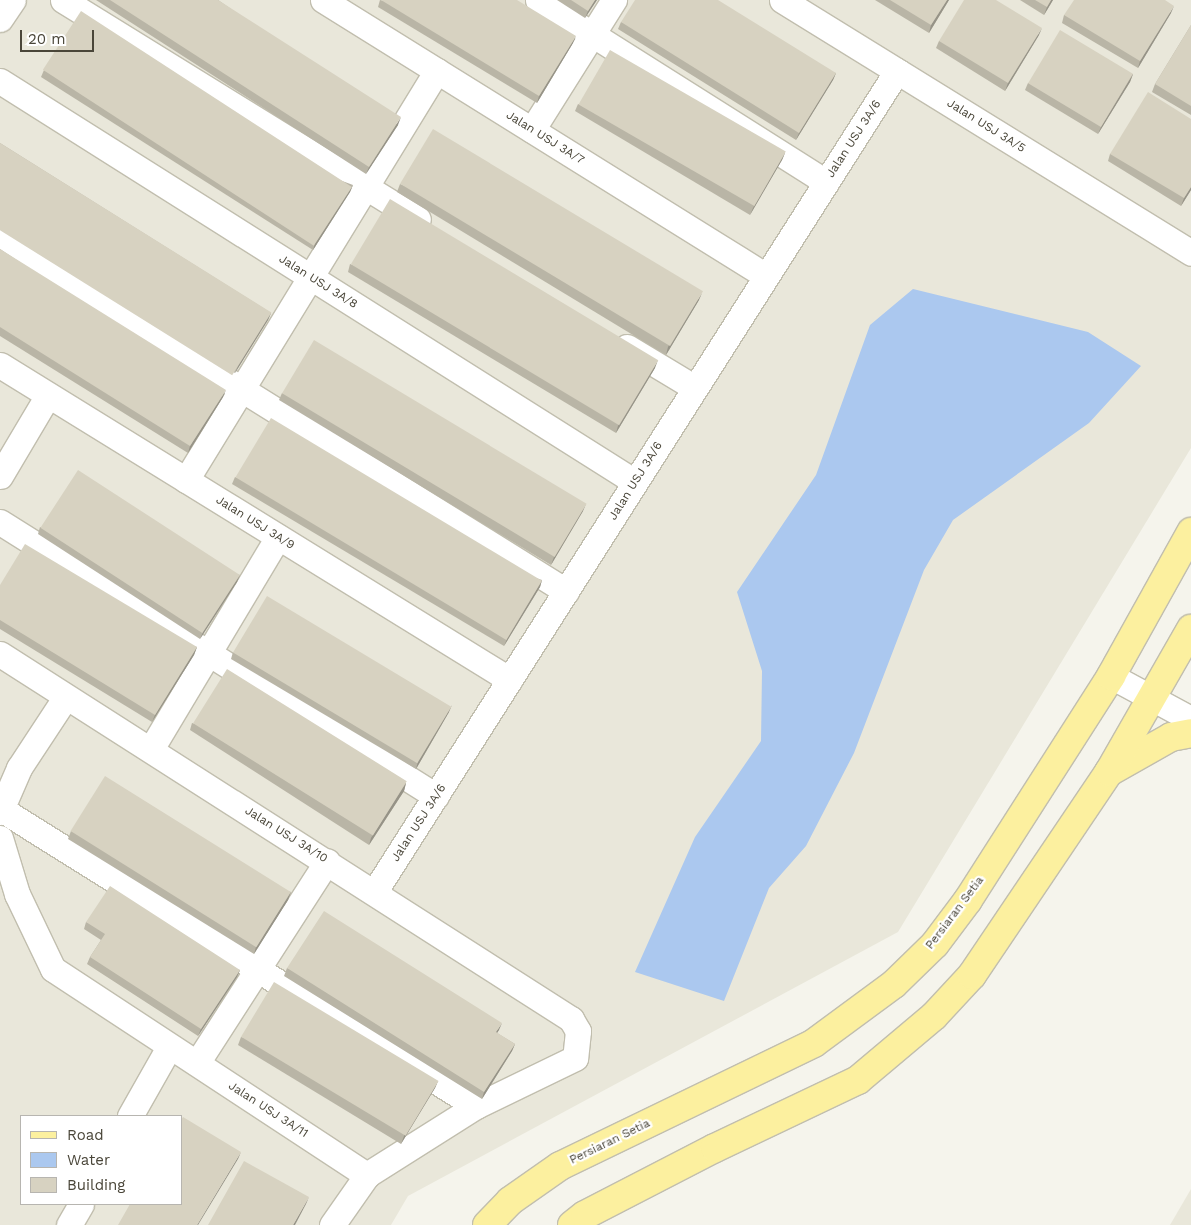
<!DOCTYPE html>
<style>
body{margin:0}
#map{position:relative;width:1191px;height:1225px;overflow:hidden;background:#f5f4ec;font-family:"Work Sans",sans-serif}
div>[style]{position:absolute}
.residential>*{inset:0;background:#e9e7da}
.water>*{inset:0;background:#abc8ef}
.roads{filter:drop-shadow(1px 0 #c1beae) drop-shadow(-1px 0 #c1beae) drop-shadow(0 1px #c1beae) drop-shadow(0 -1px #c1beae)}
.minor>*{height:25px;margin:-12.5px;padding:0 12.5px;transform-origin:12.5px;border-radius:12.5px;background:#fff}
.major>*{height:28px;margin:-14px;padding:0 14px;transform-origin:14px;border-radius:14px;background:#fcf09f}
.wall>*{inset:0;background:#b9b5a6}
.shaded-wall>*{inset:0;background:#969387}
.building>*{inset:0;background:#d7d2c1;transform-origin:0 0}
span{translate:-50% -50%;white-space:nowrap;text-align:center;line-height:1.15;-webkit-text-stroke:4.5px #fff;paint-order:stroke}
.street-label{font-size:12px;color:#4a4639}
.legend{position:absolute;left:20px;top:1115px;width:162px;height:90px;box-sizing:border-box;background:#fff;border:1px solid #b7b5b0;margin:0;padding:6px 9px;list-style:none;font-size:15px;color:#4a4639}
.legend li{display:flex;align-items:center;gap:10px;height:25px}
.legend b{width:25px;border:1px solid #b7b5b0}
.scale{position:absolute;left:20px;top:30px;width:74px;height:22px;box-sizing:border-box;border:2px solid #4a4639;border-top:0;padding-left:6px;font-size:15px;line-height:18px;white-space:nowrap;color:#4a4639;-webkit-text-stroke:4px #fff;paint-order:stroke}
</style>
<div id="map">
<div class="residential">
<div style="clip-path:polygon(evenodd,0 0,1191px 0,1191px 448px,898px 932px,408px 1196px,391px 1225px,0 1225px,0 0,21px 1116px,181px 1116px,181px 1204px,21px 1204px,21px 1116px)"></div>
<div style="clip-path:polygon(1191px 1189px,1191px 1225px,1170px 1225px)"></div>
</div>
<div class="water">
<div style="clip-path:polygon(913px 289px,1088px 332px,1141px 366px,1089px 423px,953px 520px,924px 570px,854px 753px,806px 846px,769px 888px,724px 1001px,635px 972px,695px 837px,761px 741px,762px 671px,737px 592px,816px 475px,870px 325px)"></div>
</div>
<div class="roads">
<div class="minor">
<div style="left:63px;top:0;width:417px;rotate:31.7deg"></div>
<div style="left:323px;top:0;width:522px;rotate:31.92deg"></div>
<div style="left:538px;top:0;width:341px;rotate:32.3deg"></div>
<div style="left:782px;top:0;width:481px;rotate:31.7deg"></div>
<div style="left:0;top:19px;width:23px;rotate:-56deg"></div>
<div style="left:0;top:81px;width:751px;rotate:32.27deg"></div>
<div style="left:532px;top:130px;width:154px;rotate:-57.8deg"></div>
<div style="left:0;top:239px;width:667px;rotate:31.88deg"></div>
<div style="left:627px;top:347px;width:79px;rotate:31.1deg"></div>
<div style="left:0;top:365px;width:599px;rotate:31.7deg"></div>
<div style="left:0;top:476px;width:94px;rotate:-59.3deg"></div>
<div style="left:186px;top:480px;width:480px;rotate:-58.5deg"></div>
<div style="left:0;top:522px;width:515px;rotate:32.15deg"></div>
<div style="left:0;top:654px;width:678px;rotate:32.59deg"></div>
<div style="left:571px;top:1019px;width:14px;rotate:60deg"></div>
<div style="left:578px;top:1031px;width:27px;rotate:96deg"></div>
<div style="left:575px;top:1058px;width:110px;rotate:154.1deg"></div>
<div style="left:476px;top:1106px;width:129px;rotate:147.7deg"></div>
<div style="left:367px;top:1175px;width:61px;rotate:125deg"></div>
<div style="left:1111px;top:676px;width:91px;rotate:28.3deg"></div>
<div style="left:151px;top:749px;width:247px;rotate:-59.1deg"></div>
<div style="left:1px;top:809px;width:560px;rotate:32.02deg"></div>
<div style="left:0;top:812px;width:48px;rotate:-66.6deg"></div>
<div style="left:19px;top:768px;width:84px;rotate:-56.7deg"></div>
<div style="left:0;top:838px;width:59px;rotate:73.1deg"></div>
<div style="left:17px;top:894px;width:83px;rotate:64.4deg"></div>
<div style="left:53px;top:969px;width:376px;rotate:33.3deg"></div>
<div style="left:375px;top:891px;width:972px;rotate:-57.52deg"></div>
<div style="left:197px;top:1063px;width:240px;rotate:-57.2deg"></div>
<div style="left:130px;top:1116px;width:79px;rotate:-60.5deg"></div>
<div style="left:69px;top:1225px;width:24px;rotate:-60deg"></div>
</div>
<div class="major">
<div style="left:1109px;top:772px;width:71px;rotate:-29.4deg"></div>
<div style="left:1171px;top:737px;width:20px;rotate:-11deg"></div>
<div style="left:487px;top:1225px;width:33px;rotate:-46deg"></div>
<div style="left:510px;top:1201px;width:61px;rotate:-35deg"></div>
<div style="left:560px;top:1166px;width:282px;rotate:-25.8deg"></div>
<div style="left:814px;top:1043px;width:99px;rotate:-36.4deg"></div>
<div style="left:894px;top:984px;width:57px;rotate:-44.3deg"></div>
<div style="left:935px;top:944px;width:55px;rotate:-53.1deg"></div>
<div style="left:968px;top:900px;width:266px;rotate:-57.4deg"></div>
<div style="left:1111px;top:676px;width:165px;rotate:-60.9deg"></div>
<div style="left:572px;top:1225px;width:16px;rotate:-38deg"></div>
<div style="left:585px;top:1215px;width:146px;rotate:-27.3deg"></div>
<div style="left:715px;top:1148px;width:158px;rotate:-25.4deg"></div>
<div style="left:858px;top:1080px;width:99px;rotate:-40.1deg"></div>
<div style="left:934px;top:1016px;width:56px;rotate:-47.2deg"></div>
<div style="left:972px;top:975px;width:245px;rotate:-56deg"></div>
<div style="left:1109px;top:772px;width:165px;rotate:-60.2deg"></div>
</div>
</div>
<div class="wall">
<div style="clip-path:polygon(96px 0,218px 0,398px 125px,366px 174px)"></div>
<div style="clip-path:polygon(380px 0,573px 43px,537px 103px,378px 7px)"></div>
<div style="clip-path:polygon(557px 0,597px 0,585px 18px)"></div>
<div style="clip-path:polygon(875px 0,949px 0,929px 33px)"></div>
<div style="clip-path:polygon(1020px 0,1053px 0,1044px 15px)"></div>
<div style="clip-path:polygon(1171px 13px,1138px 68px,1062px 23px,1064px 15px)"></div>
<div style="clip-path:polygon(621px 22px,836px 73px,833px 80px,796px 140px,618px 29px)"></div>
<div style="clip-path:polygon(1191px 25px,1191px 115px,1152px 92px,1155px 84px)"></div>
<div style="clip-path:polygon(1039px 35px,1005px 91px,936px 48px,939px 41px)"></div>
<div style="clip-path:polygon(44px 70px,353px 185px,350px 192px,313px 250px,41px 77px)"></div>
<div style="clip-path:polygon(1133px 74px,1130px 82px,1098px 134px,1025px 90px,1028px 83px)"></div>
<div style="clip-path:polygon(578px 104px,785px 153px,782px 160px,750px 215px,575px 111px)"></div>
<div style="clip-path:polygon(1191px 119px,1191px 190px,1181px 206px,1108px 161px,1110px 154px)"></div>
<div style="clip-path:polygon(0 143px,271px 313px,268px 320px,235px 373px,0 226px)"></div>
<div style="clip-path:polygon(400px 184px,699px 300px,666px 355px,397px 192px)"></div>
<div style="clip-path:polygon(0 249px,223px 397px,188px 453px,0 336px)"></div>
<div style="clip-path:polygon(350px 264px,655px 368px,616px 433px,348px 272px)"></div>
<div style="clip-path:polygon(282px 393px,583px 511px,551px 565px,279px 400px)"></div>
<div style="clip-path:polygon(235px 477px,542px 580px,540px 587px,504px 646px,232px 484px)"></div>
<div style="clip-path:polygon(40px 527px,240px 575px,237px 582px,200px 639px,38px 534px)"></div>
<div style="clip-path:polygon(0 585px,197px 647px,194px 655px,152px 722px,0 629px)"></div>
<div style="clip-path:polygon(233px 652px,449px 712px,416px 769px,231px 659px)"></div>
<div style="clip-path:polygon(192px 723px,406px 783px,404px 791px,369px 845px,190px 730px)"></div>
<div style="clip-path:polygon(71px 831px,291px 892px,288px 900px,254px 954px,68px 839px)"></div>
<div style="clip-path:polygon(86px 922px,240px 970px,237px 977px,198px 1036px,87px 964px,90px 957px,101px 940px,84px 929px)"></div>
<div style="clip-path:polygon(287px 968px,499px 1030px,497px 1033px,515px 1044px,512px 1051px,482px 1099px,284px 976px)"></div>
<div style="clip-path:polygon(241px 1037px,438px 1081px,435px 1088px,401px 1144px,238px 1045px)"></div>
</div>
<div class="shaded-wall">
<div style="clip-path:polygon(595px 0,597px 0,585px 18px,588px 11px)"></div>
<div style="clip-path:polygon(947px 0,949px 0,929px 33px,931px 25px)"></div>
<div style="clip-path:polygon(1051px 0,1053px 0,1044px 15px,1047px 7px)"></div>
<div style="clip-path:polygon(1174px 6px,1171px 13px,1138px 68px,1140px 61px)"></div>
<div style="clip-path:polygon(1042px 28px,1039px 35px,1005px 91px,1008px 83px)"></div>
<div style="clip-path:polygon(576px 36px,573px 43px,537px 103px,539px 96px)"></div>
<div style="clip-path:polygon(836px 73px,833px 80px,796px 140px,799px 133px)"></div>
<div style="clip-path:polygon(1133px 74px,1130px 82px,1098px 134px,1101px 127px)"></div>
<div style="clip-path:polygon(401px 117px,398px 125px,366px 174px,369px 167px)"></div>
<div style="clip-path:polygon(785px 153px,782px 160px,750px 215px,753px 208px)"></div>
<div style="clip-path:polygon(353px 185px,350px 192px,313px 250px,315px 243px)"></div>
<div style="clip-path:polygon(1191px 187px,1191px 190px,1181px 206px,1184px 198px)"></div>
<div style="clip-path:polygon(702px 293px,699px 300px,666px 355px,668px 347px)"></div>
<div style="clip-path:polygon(271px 313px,268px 320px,235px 373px,238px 366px)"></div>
<div style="clip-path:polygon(658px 360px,655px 368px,616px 433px,618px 426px)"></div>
<div style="clip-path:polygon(226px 390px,223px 397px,188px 453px,190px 446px)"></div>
<div style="clip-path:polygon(586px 504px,583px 511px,551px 565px,554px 557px)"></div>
<div style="clip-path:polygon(240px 575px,237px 582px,200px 639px,203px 632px)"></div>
<div style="clip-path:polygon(542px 580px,540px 587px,504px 646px,507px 639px)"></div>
<div style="clip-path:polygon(197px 647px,194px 655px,152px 722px,155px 715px)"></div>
<div style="clip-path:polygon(452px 705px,449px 712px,416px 769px,418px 761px)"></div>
<div style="clip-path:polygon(406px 783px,404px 791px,369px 845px,371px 838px)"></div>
<div style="clip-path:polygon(291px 892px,288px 900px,254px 954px,256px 947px)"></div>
<div style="clip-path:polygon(240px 970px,237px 977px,198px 1036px,201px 1029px)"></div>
<div style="clip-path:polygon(502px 1023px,499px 1030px,493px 1039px,496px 1032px)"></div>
<div style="clip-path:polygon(515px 1044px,512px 1051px,482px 1099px,484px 1092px)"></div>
<div style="clip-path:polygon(438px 1081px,435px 1088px,401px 1144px,404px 1136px)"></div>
<div style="clip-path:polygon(241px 1152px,238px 1159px,198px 1225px,197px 1225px)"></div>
<div style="clip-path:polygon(309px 1197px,306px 1204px,295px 1225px,293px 1225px)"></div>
</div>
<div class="building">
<div style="clip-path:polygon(110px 0,218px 0,401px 117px,369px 167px)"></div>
<div style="clip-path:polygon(381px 0,517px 0,576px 36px,539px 96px)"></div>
<div style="clip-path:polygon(571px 0,595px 0,588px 11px)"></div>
<div style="clip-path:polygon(635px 0,718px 0,836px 73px,799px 133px,621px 22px)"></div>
<div style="clip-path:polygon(890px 0,947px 0,931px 25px)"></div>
<div style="clip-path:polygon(964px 0,996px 0,1042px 28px,1008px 83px,939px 41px)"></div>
<div style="clip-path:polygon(1035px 0,1051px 0,1047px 7px)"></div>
<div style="clip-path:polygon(1074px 0,1165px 0,1174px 6px,1140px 61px,1064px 15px)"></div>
<div style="left:81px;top:11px;width:323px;height:70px;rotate:33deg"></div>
<div style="clip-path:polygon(1191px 25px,1191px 106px,1155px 84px)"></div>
<div style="left:1060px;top:30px;width:85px;height:62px;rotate:31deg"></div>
<div style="left:610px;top:50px;width:203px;height:63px;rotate:30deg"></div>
<div style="clip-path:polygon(1148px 92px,1191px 119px,1191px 187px,1184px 198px,1110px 154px)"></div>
<div style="left:433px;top:129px;width:315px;height:64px;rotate:31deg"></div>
<div style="left:0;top:143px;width:320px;height:74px;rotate:32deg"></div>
<div style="left:390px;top:199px;width:313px;height:76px;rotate:31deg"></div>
<div style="clip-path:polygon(0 249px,226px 390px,190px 446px,0 327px)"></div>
<div style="left:314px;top:340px;width:318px;height:62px;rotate:31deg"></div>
<div style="left:271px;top:418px;width:316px;height:69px;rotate:31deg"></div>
<div style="left:78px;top:470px;width:193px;height:69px;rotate:33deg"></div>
<div style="clip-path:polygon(25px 544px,197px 647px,155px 715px,0 620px,0 585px)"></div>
<div style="left:267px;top:596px;width:215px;height:66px;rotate:31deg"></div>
<div style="left:227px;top:669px;width:212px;height:64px;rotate:32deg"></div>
<div style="left:105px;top:776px;width:219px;height:65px;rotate:32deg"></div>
<div style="clip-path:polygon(110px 886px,240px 970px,201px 1029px,90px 957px,105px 934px,86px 922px)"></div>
<div style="clip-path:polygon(324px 911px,502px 1023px,496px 1032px,515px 1044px,484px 1092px,287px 968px)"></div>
<div style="left:274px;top:982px;width:192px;height:64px;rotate:31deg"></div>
<div style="clip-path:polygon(183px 1117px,241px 1152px,197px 1225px,118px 1225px,130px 1204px,181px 1204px,181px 1120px)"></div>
<div style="clip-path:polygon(244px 1161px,309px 1197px,293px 1225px,208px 1225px)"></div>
</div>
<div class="street-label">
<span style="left:986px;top:126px;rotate:32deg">Jalan USJ 3A/5</span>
<span style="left:545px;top:138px;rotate:32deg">Jalan USJ 3A/7</span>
<span style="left:854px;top:139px;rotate:-57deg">Jalan USJ 3A/6</span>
<span style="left:318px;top:282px;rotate:32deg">Jalan USJ 3A/8</span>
<span style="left:636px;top:481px;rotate:-58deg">Jalan USJ 3A/6</span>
<span style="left:255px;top:523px;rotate:32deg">Jalan USJ 3A/9</span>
<span style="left:419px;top:823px;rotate:-57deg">Jalan USJ 3A/6</span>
<span style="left:286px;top:835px;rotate:32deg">Jalan USJ 3A/10</span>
<span style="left:955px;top:913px;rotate:-53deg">Persiaran Setia</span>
<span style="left:268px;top:1110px;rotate:33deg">Jalan USJ 3A/11</span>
<span style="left:610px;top:1142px;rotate:-26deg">Persiaran Setia</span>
</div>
<ul class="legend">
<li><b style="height:6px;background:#fcf09f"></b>Road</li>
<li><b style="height:14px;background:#abc8ef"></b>Water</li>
<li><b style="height:14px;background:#d7d2c1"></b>Building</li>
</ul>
<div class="scale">20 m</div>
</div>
